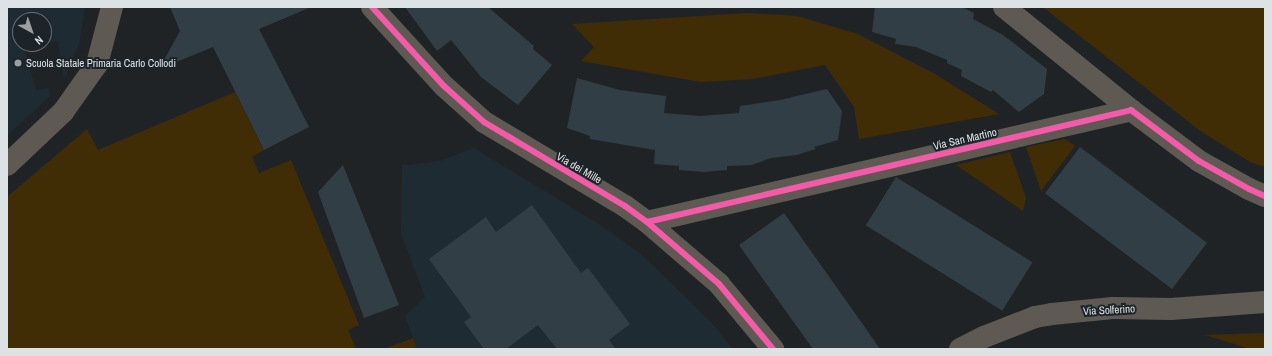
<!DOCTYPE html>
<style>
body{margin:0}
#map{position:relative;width:1272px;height:356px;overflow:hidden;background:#202326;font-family:"Archivo Narrow",sans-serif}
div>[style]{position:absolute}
.built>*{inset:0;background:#1f2b32}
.green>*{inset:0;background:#412d05}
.building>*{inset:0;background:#323e45;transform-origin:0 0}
.minor>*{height:22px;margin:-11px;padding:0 11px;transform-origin:11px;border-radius:11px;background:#5e5a53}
.cycleway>*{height:6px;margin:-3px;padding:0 3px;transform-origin:3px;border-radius:3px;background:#f35aa7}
.dots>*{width:11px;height:11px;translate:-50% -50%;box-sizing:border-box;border:2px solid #1d2429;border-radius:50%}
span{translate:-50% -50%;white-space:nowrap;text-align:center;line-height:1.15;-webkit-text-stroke:4px #1d2429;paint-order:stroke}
.poi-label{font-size:11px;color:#dde2e5}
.left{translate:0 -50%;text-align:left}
.street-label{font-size:11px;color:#dde2e5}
.frame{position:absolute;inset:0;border:8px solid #dde2e5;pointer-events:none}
.north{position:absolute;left:12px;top:12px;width:40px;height:40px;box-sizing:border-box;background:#1d2429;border:1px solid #6a7074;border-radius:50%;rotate:140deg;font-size:11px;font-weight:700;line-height:16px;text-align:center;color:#dde2e5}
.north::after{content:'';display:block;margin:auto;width:14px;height:18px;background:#9b9fa2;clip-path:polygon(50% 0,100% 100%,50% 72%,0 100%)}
</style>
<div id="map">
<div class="built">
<div style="clip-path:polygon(7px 7px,85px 7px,79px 44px,64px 80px,58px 41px,44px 43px,44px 20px,20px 20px,20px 44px,39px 44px,24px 47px,36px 90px,49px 88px,50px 96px,7px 136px)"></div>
<div style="clip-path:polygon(474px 148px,602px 226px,641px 254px,711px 322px,733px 349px,417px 349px,405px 316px,425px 297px,401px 234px,402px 164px,410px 165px,440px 161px)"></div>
</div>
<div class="green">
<div style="clip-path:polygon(1043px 7px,1265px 7px,1265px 167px,1250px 162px,1199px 130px)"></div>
<div style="clip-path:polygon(748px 13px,797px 16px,858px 34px,935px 74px,999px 114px,859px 139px,854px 107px,825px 65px,753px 79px,701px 82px,581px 61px,594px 47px,572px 24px)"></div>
<div style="clip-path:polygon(235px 92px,264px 150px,252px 157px,259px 173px,291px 160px,359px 325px,348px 330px,356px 349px,7px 349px,7px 197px,87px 129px,98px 150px)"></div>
<div style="clip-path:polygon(1065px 139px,1075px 146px,1041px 191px,1026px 147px)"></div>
<div style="clip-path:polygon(1010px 152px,1026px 198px,1023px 211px,956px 165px)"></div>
<div style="clip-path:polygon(1265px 333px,1265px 349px,1250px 349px,1205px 335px)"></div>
<div style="clip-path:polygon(413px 338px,417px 349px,384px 349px)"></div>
</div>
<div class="building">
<div style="clip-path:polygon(170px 7px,311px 7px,259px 29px,309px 127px,264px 150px,213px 47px,159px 69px,180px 31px)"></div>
<div style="clip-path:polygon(405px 7px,488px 7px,534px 46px,533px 49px,552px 65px,518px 105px,481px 77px,451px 40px,437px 51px)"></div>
<div style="clip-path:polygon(875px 7px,962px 7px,974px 13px,973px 19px,1003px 35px,1047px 69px,1044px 94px,1019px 112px,993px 90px,991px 92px,961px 76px,962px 70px,947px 63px,947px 60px,916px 47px,895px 44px,896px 39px,872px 32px)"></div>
<div style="clip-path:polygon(577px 78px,620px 90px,666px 96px,664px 113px,700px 116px,739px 113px,740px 106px,780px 100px,827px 89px,842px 111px,838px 140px,814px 147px,816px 149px,797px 155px,771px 158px,752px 165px,727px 166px,727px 170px,703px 172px,679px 170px,679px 166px,654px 164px,655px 150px,590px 139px,590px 136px,567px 128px)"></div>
<div style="left:1080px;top:147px;width:159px;height:58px;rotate:37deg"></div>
<div style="clip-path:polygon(343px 165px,399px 305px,364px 318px,318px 192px)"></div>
<div style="left:896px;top:177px;width:161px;height:57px;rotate:32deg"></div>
<div style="clip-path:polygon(532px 205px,581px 273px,588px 268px,630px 324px,609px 340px,616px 349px,557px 349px,538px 325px,506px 349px,484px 349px,464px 322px,471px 317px,429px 259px,486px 217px,496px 232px)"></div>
<div style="clip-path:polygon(784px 213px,864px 326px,880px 349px,813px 349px,765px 282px,739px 245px)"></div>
</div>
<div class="minor">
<div style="left:372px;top:7px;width:107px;rotate:47.7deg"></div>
<div style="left:444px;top:86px;width:54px;rotate:42deg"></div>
<div style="left:484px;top:122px;width:164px;rotate:30.8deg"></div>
<div style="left:625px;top:206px;width:27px;rotate:36deg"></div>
<div style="left:647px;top:222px;width:95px;rotate:40.7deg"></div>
<div style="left:719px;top:284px;width:85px;rotate:50.3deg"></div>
<div style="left:1004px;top:7px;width:164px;rotate:39deg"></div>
<div style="left:7px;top:165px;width:77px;rotate:-43.4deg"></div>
<div style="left:63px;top:112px;width:59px;rotate:-54.7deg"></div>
<div style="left:97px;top:64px;width:59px;rotate:-75.3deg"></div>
<div style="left:647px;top:222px;width:497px;rotate:-13deg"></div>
<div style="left:1131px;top:110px;width:85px;rotate:36.9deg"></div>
<div style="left:1199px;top:161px;width:57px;rotate:29.2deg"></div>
<div style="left:1249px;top:189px;width:17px;rotate:24deg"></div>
<div style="left:960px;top:349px;width:27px;rotate:-27deg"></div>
<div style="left:984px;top:337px;width:55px;rotate:-21.4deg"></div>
<div style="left:1035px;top:317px;width:17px;rotate:-10deg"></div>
<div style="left:1052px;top:314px;width:61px;rotate:-5.6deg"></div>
<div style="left:1113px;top:308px;width:58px;rotate:1deg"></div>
<div style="left:1171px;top:309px;width:94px;rotate:-4.3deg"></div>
</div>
<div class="cycleway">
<div style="left:372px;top:7px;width:107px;rotate:47.7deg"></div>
<div style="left:444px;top:86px;width:54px;rotate:42deg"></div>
<div style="left:484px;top:122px;width:164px;rotate:30.8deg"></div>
<div style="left:625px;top:206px;width:27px;rotate:36deg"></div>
<div style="left:647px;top:222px;width:95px;rotate:40.7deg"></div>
<div style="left:719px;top:284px;width:85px;rotate:50.3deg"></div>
<div style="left:647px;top:222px;width:497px;rotate:-13deg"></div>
<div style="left:1131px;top:110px;width:85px;rotate:36.9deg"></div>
<div style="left:1199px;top:161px;width:57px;rotate:29.2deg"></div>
<div style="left:1249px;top:189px;width:17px;rotate:24deg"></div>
</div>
<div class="dots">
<div style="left:18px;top:63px;background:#9b9fa2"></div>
</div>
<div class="poi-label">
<span class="left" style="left:26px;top:63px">Scuola Statale Primaria Carlo Collodi</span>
</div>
<div class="street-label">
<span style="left:965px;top:139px;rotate:-13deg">Via San Martino</span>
<span style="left:579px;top:168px;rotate:30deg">Via dei Mille</span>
<span style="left:1109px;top:310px;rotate:-3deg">Via Solferino</span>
</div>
<div class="frame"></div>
<div class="north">N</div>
</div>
